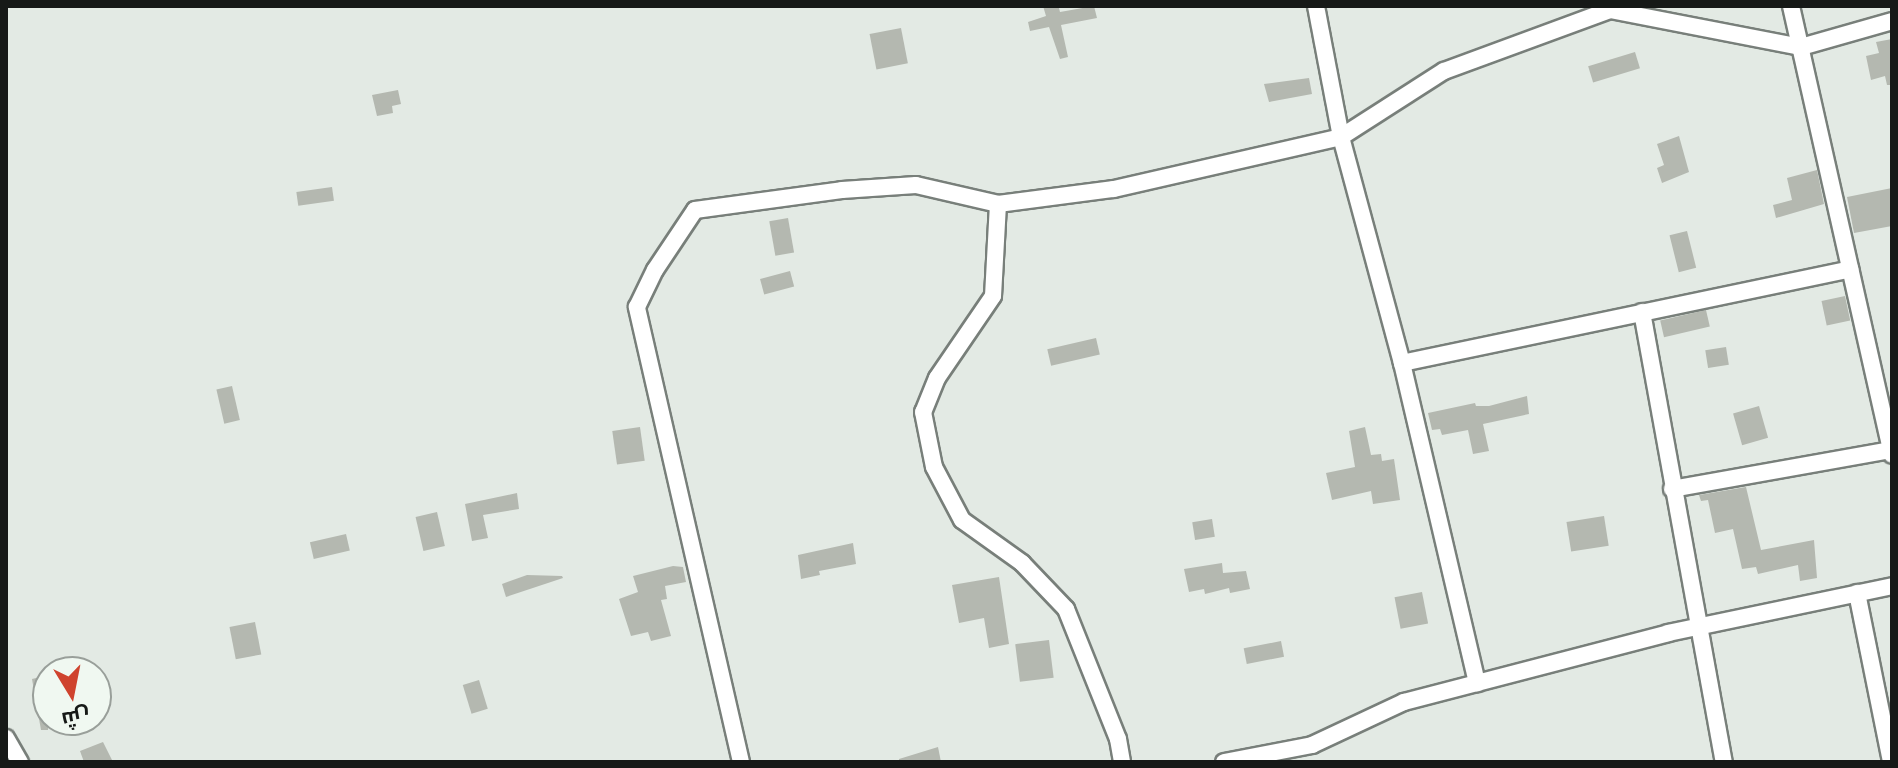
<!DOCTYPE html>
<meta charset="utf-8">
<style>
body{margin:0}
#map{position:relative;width:1898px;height:768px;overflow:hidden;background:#e3eae4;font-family:"Zilla Slab",Cairo,serif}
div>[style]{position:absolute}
.building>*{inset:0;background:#b4b8b0;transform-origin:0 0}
.roads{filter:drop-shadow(2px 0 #787f7a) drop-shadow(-2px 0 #787f7a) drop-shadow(0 2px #787f7a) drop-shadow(0 -2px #787f7a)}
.minor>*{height:16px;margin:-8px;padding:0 8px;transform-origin:8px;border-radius:8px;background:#fff}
span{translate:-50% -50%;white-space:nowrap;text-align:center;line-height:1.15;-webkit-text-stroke:6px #f0f8f1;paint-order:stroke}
.frame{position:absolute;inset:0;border:8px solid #161917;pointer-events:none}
.north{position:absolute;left:32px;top:656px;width:80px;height:80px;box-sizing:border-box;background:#f0f8f1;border:2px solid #999f9a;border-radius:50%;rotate:170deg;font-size:22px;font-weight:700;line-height:32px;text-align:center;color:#161917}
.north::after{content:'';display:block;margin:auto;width:28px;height:36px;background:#cf432e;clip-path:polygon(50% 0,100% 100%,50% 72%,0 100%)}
</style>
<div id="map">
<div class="building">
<div style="clip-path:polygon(1043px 6px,1059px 8px,1060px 12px,1094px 6px,1097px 18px,1061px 25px,1068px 57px,1060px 59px,1049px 27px,1030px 31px,1028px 22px,1046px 16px)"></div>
<div style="left:901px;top:28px;width:36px;height:32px;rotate:79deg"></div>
<div style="clip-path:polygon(1892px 39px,1892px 85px,1887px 85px,1885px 76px,1871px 80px,1866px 56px,1879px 53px,1876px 42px)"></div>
<div style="left:1635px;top:52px;width:17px;height:49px;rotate:73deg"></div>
<div style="clip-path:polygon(1309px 78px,1312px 94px,1269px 102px,1264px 84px)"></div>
<div style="clip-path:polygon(398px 90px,401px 104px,392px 106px,393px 113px,377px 116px,372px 95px)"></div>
<div style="clip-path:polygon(1679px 136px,1689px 172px,1662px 183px,1657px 168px,1664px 165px,1657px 144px)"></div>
<div style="clip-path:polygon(1817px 170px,1824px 204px,1776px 218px,1773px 205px,1792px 200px,1787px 178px)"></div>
<div style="left:332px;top:187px;width:14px;height:36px;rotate:82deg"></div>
<div style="clip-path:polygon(1892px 188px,1892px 226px,1854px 233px,1847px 197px)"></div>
<div style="left:788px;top:218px;width:35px;height:19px;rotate:80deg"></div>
<div style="left:1687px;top:231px;width:38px;height:18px;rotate:76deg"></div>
<div style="left:790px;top:271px;width:16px;height:31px;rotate:75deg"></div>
<div style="left:1845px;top:296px;width:25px;height:24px;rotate:78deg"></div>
<div style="left:1706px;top:310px;width:17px;height:47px;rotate:77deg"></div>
<div style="left:1096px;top:338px;width:17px;height:50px;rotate:77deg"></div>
<div style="left:1726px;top:347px;width:18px;height:21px;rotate:81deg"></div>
<div style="left:232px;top:386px;width:35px;height:16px;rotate:77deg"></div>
<div style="clip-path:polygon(1527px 396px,1529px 414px,1483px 424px,1489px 451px,1473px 454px,1468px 430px,1442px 435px,1440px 429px,1432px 430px,1428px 413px,1475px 403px,1476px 406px,1489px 406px)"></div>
<div style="left:1759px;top:406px;width:33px;height:27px;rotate:74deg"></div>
<div style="left:640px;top:427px;width:34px;height:28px;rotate:82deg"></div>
<div style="clip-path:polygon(1365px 427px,1371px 455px,1381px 454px,1382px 461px,1394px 459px,1400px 500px,1373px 504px,1371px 491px,1332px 500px,1326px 473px,1355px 467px,1349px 431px)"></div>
<div style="clip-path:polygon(1746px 487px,1761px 550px,1814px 540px,1817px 578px,1800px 581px,1798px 565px,1758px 574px,1756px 567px,1742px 569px,1733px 529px,1715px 533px,1708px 500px,1701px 501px,1699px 495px)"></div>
<div style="clip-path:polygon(517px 493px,519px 509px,483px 515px,488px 538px,472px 541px,465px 504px)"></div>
<div style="left:437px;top:512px;width:35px;height:22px;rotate:77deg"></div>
<div style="left:1604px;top:516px;width:30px;height:38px;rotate:81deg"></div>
<div style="left:1212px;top:519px;width:18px;height:20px;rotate:81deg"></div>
<div style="left:346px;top:534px;width:17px;height:37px;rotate:77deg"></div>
<div style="clip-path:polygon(853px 543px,856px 564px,819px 571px,820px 575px,801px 579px,798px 555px)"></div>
<div style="clip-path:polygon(1222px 563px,1223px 573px,1246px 571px,1250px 589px,1230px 593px,1229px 588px,1205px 594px,1204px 589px,1189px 592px,1184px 569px)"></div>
<div style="clip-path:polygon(673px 566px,683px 567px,686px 582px,665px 586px,667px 599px,661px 600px,671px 636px,651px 641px,648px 632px,631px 636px,619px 599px,638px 592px,633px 576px)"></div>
<div style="clip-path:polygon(527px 575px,562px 576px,563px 578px,506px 597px,502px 584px)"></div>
<div style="clip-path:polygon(999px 577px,1009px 644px,989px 648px,984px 618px,959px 623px,952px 585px)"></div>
<div style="left:1422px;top:592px;width:32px;height:28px;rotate:79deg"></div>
<div style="left:255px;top:622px;width:33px;height:26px;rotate:79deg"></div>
<div style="left:1049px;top:640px;width:38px;height:34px;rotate:83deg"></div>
<div style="left:1281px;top:641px;width:16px;height:38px;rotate:79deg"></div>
<div style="clip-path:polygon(48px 675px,48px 730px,41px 730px,32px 679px)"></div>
<div style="left:479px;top:680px;width:30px;height:17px;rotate:73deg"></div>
<div style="clip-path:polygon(103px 742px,113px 762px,84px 762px,80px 751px)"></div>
<div style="clip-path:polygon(938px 747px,941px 762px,899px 762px,899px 759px)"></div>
</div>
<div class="roads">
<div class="minor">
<div style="left:1316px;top:6px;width:133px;rotate:79.2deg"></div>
<div style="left:1341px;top:137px;width:234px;rotate:74.9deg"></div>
<div style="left:1402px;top:363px;width:329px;rotate:76.8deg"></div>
<div style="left:1791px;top:6px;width:460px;rotate:77.3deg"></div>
<div style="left:998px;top:204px;width:92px;rotate:93.1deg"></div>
<div style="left:993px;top:296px;width:99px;rotate:124.3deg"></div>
<div style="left:937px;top:378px;width:37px;rotate:112deg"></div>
<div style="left:923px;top:412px;width:56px;rotate:78.7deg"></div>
<div style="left:934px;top:467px;width:60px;rotate:62.2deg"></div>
<div style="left:962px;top:520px;width:74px;rotate:35.6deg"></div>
<div style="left:1022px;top:563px;width:64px;rotate:46.3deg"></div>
<div style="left:1066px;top:609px;width:140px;rotate:68.2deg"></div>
<div style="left:1118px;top:739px;width:23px;rotate:80deg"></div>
<div style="left:1642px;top:312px;width:457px;rotate:79.7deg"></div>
<div style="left:1402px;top:363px;width:458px;rotate:-11.8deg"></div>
<div style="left:1672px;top:489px;width:222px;rotate:-10.1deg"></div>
<div style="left:1857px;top:593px;width:172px;rotate:78.6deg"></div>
<div style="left:6px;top:738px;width:28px;rotate:60deg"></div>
<div style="left:741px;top:762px;width:467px;rotate:-102.9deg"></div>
<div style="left:637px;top:307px;width:41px;rotate:-64.1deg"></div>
<div style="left:655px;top:270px;width:72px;rotate:-56.3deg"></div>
<div style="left:695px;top:210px;width:148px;rotate:-7.7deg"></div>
<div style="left:842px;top:190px;width:74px;rotate:-3.9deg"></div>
<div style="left:916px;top:185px;width:84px;rotate:13deg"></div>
<div style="left:998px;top:204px;width:117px;rotate:-7.4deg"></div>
<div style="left:1114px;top:189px;width:233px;rotate:-12.9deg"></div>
<div style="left:1341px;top:137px;width:122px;rotate:-32.7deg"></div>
<div style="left:1444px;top:71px;width:177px;rotate:-20.2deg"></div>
<div style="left:1610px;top:10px;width:195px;rotate:11deg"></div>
<div style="left:1801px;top:47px;width:95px;rotate:-15.9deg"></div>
<div style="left:1224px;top:762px;width:90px;rotate:-10.9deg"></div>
<div style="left:1312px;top:745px;width:102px;rotate:-25.1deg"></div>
<div style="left:1404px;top:702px;width:273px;rotate:-14.6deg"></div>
<div style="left:1668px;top:633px;width:229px;rotate:-11.8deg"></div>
</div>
</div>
<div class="frame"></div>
<div class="north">ش</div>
</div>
